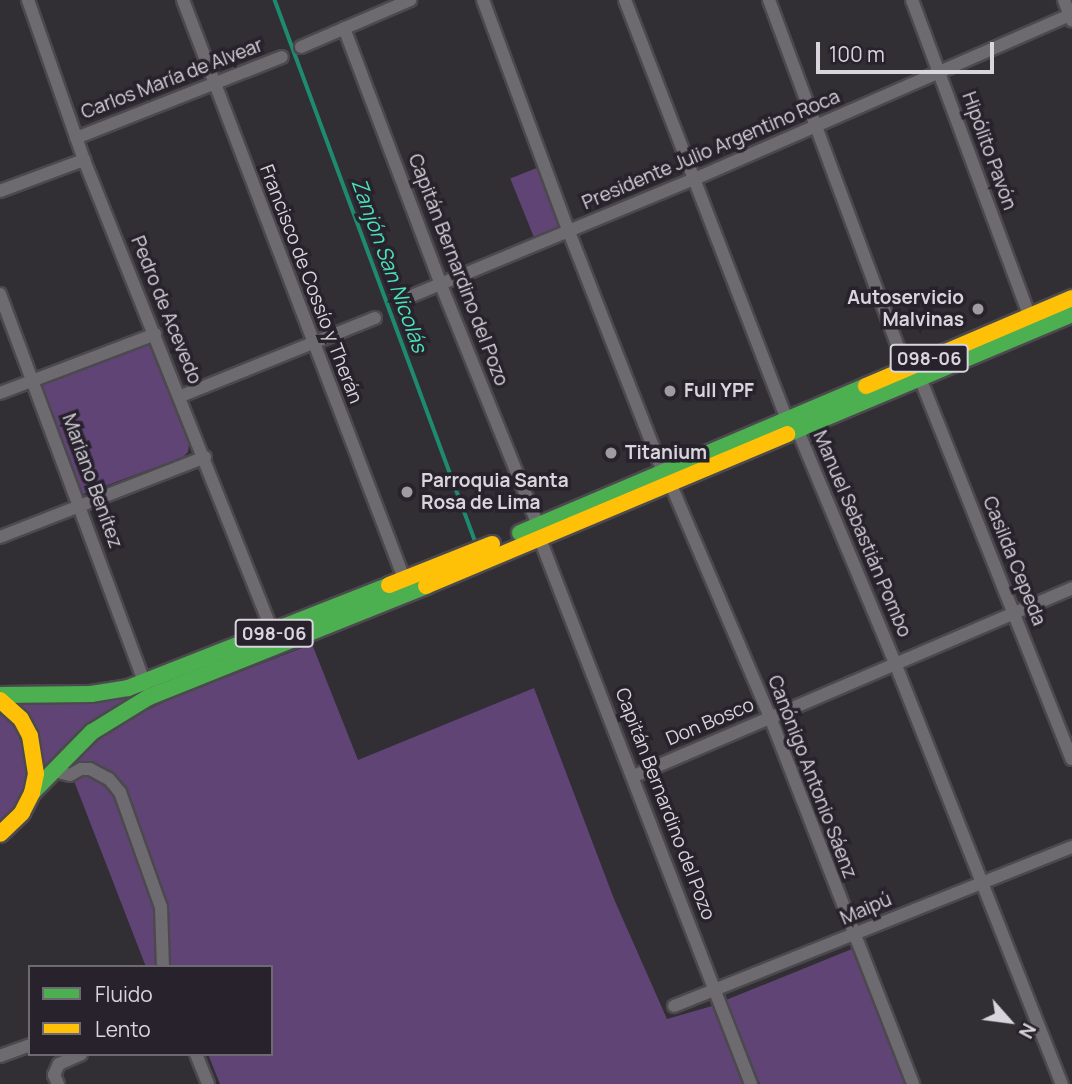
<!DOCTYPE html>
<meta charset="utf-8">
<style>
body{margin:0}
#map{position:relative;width:1072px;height:1084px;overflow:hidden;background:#312e34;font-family:Manrope,sans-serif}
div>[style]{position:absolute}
.green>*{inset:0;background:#604475;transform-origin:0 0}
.stream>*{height:3.5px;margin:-1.75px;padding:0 1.75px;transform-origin:1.75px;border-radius:1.75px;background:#1e8b70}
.roads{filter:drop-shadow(2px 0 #4c494e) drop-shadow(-2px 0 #4c494e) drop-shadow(0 2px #4c494e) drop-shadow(0 -2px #4c494e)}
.street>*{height:12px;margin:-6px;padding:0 6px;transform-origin:6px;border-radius:6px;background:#6d6b70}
.fast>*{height:16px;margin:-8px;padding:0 8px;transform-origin:8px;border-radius:8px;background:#4caf50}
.slow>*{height:16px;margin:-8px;padding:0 8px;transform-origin:8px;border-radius:8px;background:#ffc107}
.dots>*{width:19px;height:19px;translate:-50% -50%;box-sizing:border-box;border:4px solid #27222c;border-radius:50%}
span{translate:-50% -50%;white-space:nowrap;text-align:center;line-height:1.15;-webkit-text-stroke:7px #27222c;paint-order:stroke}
.shield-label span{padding:2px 5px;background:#27222c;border:2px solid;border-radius:5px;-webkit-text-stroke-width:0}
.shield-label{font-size:18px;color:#d8d5dc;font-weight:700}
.street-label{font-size:19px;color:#d8d5dc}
.poi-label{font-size:19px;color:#d8d5dc;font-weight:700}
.right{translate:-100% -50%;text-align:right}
.left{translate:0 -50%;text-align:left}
.water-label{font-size:21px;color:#4ae2b9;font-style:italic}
.legend{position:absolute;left:28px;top:965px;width:245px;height:91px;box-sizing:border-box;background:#27222c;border:2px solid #6e6a72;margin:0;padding:9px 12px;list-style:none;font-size:21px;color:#d8d5dc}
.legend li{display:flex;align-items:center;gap:14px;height:35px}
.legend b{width:35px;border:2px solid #6e6a72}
.north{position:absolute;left:974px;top:986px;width:70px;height:70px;-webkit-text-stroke:5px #27222c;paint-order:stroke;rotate:118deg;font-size:19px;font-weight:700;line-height:28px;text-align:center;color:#d8d5dc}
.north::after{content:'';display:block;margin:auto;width:24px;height:32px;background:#d8d5dc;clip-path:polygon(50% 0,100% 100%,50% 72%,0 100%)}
.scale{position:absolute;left:816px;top:42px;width:178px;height:32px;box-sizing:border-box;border:4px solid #d8d5dc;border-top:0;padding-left:9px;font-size:21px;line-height:24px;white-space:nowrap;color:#d8d5dc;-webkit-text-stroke:5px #27222c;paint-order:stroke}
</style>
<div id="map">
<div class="green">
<div style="left:539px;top:167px;width:67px;height:31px;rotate:68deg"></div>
<div style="clip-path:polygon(143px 343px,153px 348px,189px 444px,188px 452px,183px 457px,81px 495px,77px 491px,39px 384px)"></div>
<div style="clip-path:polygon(312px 644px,358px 760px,534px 688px,614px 899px,667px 1019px,712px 1006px,743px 1084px,220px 1084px,208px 1054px,271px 1054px,271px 967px,146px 967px,69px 768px,89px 747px,124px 721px,175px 697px)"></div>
<div style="clip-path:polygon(133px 696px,44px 772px,8px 700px)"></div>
<div style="clip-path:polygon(0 708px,18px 726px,30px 758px,24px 797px,0 826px)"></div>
<div style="clip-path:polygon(852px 949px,905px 1084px,760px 1084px,726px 1000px)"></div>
</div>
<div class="stream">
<div style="left:275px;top:0;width:576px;rotate:69.68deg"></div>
</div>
<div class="roads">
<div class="street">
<div style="left:28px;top:0;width:170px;rotate:70.7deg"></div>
<div style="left:84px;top:160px;width:509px;rotate:68.22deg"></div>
<div style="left:183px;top:0;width:622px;rotate:69.09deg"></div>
<div style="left:483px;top:0;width:247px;rotate:69.7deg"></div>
<div style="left:569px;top:232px;width:258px;rotate:68.6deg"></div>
<div style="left:625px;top:0;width:448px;rotate:68.9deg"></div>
<div style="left:786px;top:418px;width:18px;rotate:47deg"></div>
<div style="left:798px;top:431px;width:251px;rotate:67.3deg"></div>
<div style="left:895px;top:663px;width:453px;rotate:68.4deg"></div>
<div style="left:769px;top:0;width:393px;rotate:69.6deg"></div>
<div style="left:912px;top:0;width:336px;rotate:69.6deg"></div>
<div style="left:1064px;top:0;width:22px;rotate:69deg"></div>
<div style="left:344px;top:28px;width:275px;rotate:69.3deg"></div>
<div style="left:441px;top:285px;width:259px;rotate:68deg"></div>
<div style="left:301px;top:47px;width:119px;rotate:-23.3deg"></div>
<div style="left:76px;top:138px;width:221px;rotate:-21.5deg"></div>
<div style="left:0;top:191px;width:90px;rotate:-20.3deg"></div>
<div style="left:0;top:294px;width:414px;rotate:69.6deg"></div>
<div style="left:402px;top:300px;width:314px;rotate:-22.5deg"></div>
<div style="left:692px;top:180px;width:415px;rotate:-23.6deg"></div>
<div style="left:920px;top:378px;width:410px;rotate:68.3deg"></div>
<div style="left:0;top:393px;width:166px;rotate:-20.8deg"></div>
<div style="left:181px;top:396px;width:209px;rotate:-21.9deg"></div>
<div style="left:671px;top:485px;width:252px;rotate:66.9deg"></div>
<div style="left:770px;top:717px;width:394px;rotate:68.7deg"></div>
<div style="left:0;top:537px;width:220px;rotate:-21.3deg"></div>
<div style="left:540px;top:539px;width:584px;rotate:68.84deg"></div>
<div style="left:57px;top:767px;width:8px;rotate:50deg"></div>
<div style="left:62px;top:773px;width:8px;rotate:14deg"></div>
<div style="left:70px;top:775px;width:13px;rotate:-29deg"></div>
<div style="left:81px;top:769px;width:9px"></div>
<div style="left:90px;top:769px;width:21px;rotate:28deg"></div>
<div style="left:109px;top:779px;width:17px;rotate:50deg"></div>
<div style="left:120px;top:792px;width:122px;rotate:70.4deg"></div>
<div style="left:161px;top:907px;width:60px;rotate:88.1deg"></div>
<div style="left:634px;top:776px;width:477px;rotate:-23.2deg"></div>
<div style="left:674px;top:1006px;width:429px;rotate:-21.8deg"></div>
<div style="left:196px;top:1054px;width:32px;rotate:68deg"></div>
<div style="left:0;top:1056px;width:32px;rotate:-20deg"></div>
<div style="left:58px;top:1084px;width:10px;rotate:-114deg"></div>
<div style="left:54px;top:1075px;width:12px;rotate:-66deg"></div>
<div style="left:59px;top:1064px;width:24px;rotate:-24deg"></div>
</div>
<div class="fast">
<div style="left:787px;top:434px;width:309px;rotate:-22.8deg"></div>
<div style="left:520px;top:533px;width:376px;rotate:-23deg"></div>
<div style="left:0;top:695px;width:91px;rotate:-0.6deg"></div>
<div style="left:91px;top:694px;width:37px;rotate:-9deg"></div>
<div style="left:128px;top:688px;width:281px;rotate:-21.5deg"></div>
<div style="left:32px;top:793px;width:86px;rotate:-45.5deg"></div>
<div style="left:92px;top:732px;width:67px;rotate:-31.6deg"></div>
<div style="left:149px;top:697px;width:298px;rotate:-21.8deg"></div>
</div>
<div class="slow">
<div style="left:866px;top:386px;width:224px;rotate:-23.1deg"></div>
<div style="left:389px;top:585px;width:111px;rotate:-21.7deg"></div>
<div style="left:426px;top:586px;width:392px;rotate:-22.8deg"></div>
<div style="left:0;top:700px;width:28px;rotate:42deg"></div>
<div style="left:21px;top:719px;width:19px;rotate:62deg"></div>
<div style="left:30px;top:736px;width:38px;rotate:81deg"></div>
<div style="left:36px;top:774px;width:19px;rotate:102deg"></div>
<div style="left:32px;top:793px;width:22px;rotate:117deg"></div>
<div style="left:22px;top:813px;width:30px;rotate:136deg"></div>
</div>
</div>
<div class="dots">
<div style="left:978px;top:309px;background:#9e9ba1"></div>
<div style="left:670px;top:391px;background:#9e9ba1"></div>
<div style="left:611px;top:453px;background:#9e9ba1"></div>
<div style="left:407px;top:492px;background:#9e9ba1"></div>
</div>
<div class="shield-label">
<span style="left:929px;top:358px">098-06</span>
<span style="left:274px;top:633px">098-06</span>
</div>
<div class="street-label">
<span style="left:172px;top:79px;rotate:-21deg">Carlos María de Alvear</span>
<span style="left:711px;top:150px;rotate:-23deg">Presidente Julio Argentino Roca</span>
<span style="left:989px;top:151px;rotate:70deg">Hipólito Pavón</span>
<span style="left:458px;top:270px;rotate:69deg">Capitán Bernardino del Pozo</span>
<span style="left:311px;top:284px;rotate:69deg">Francisco de Cossío y Therán</span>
<span style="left:166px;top:310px;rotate:68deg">Pedro de Acevedo</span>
<span style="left:92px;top:481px;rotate:70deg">Mariano Benítez</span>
<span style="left:862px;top:534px;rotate:67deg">Manuel Sebastián Pombo</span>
<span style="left:1014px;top:561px;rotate:68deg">Casilda Cepeda</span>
<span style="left:710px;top:722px;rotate:-23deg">Don Bosco</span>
<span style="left:812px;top:777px;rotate:69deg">Canónigo Antonio Sáenz</span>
<span style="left:665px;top:804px;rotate:69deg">Capitán Bernardino del Pozo</span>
<span style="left:866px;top:909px;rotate:-23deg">Maipú</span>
</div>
<div class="poi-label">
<span class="right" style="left:964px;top:309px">Autoservicio<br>Malvinas</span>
<span class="left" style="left:684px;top:391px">Full YPF</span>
<span class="left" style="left:625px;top:453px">Titanium</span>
<span class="left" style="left:421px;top:492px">Parroquia Santa<br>Rosa de Lima</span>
</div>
<div class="water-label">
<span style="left:390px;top:265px;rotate:70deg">Zanjón San Nicolás</span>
</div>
<ul class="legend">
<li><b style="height:9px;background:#4caf50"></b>Fluido</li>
<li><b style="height:9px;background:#ffc107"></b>Lento</li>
</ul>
<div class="north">N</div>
<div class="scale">100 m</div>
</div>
